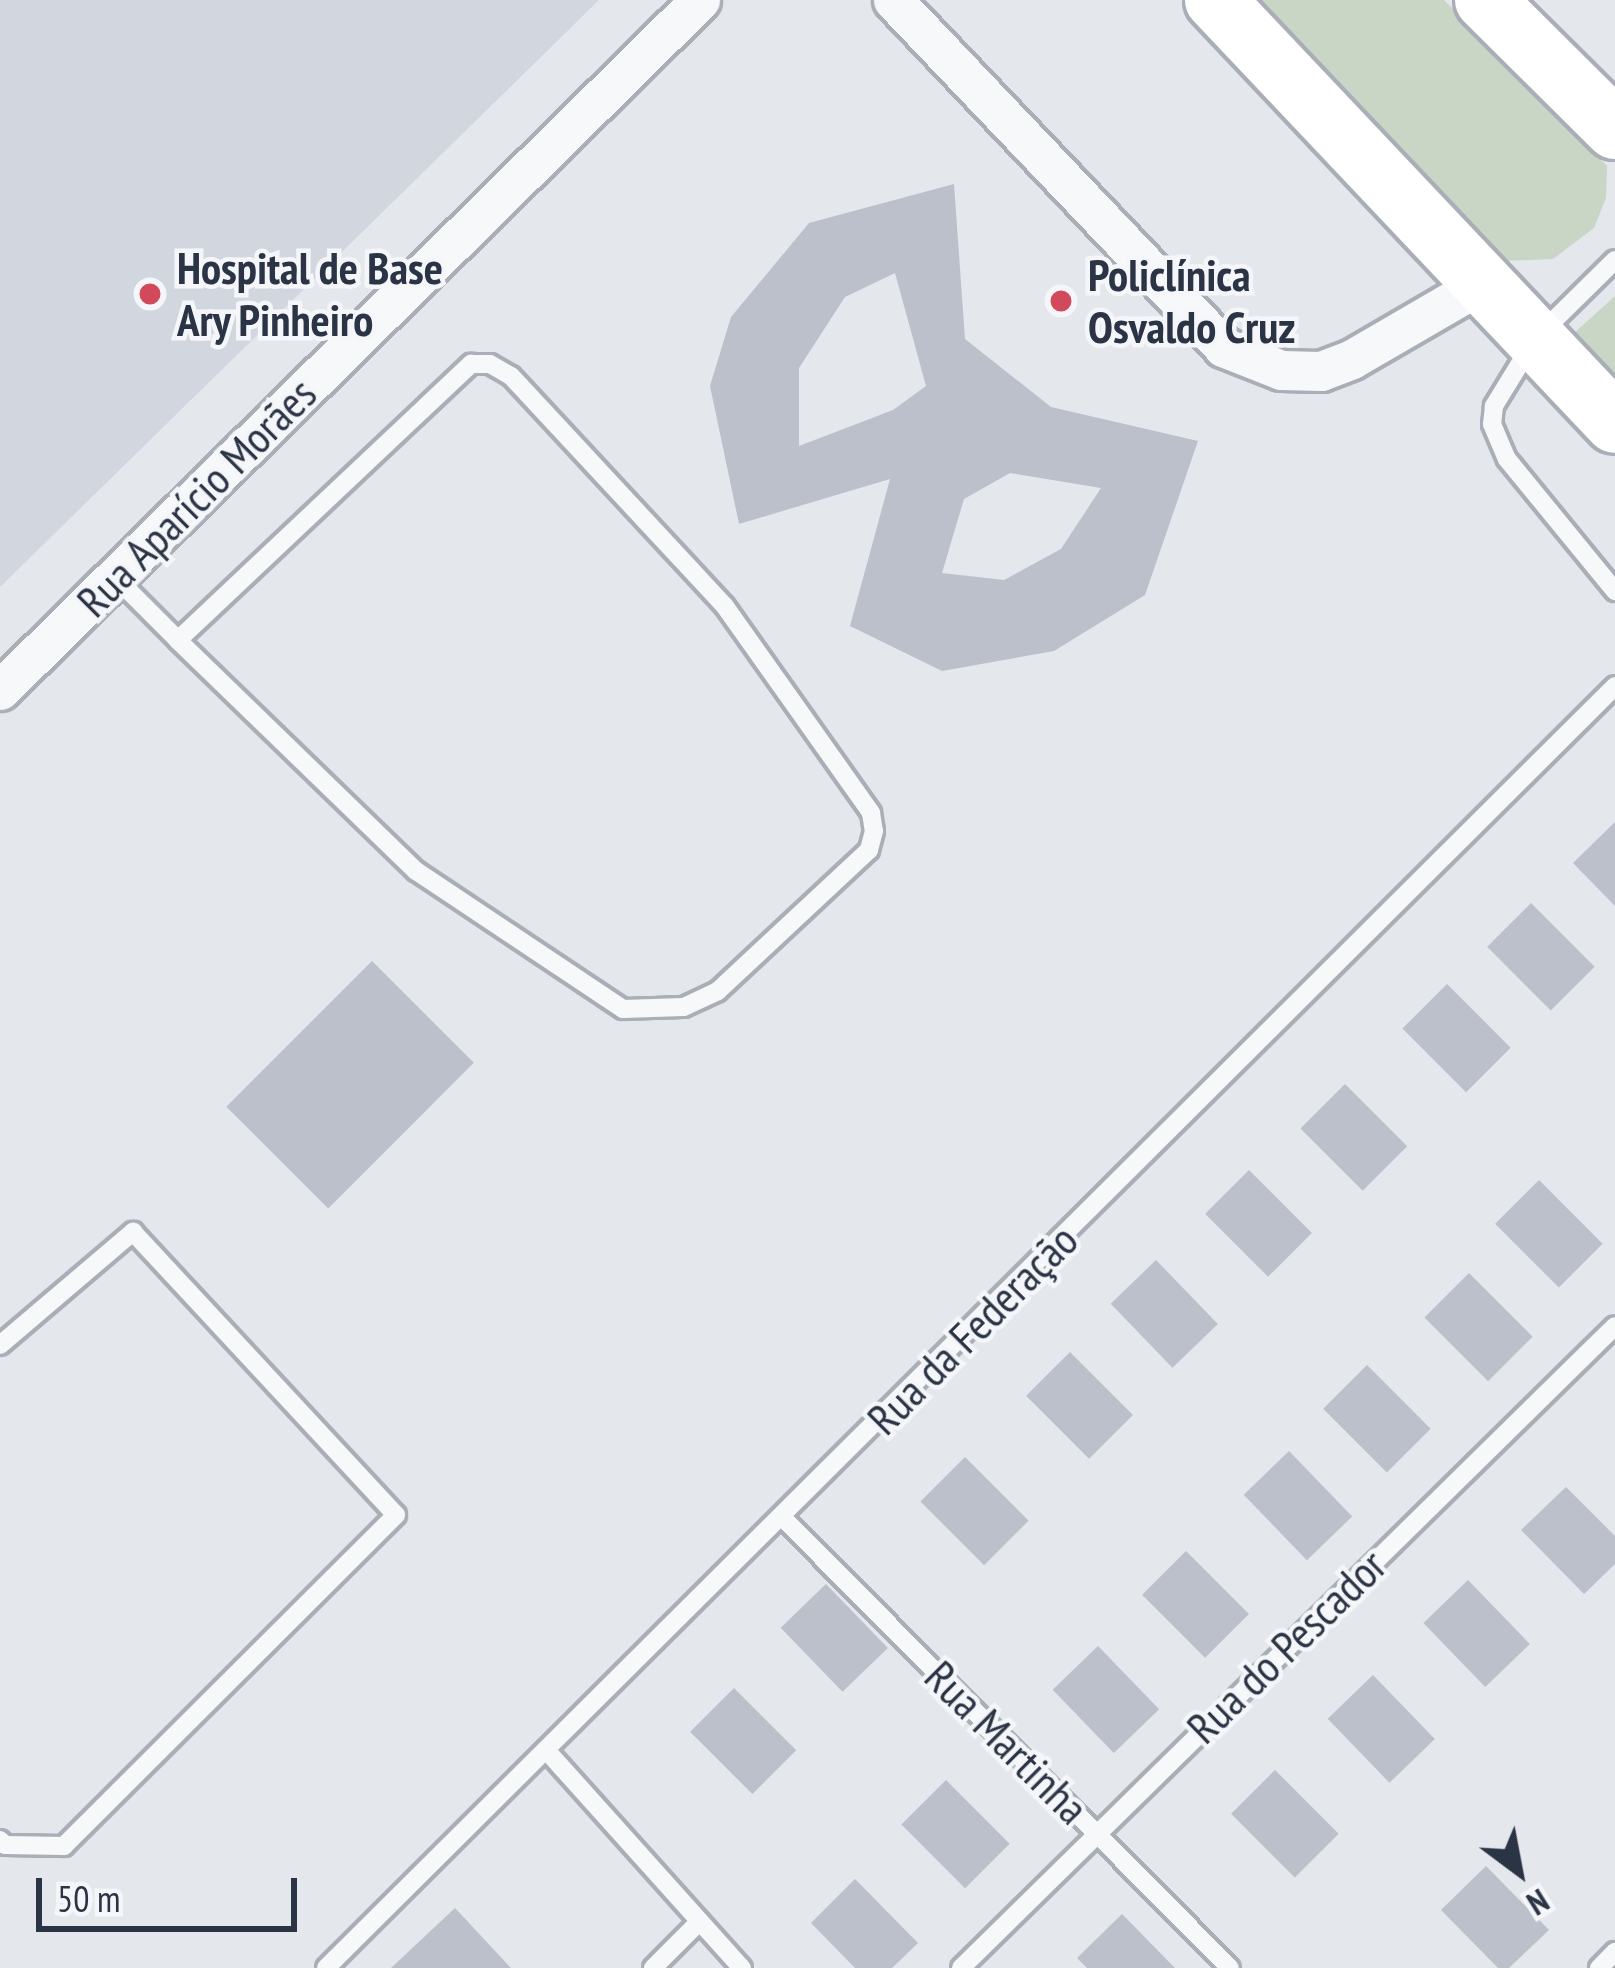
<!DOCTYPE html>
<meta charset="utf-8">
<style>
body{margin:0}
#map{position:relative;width:1615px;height:1968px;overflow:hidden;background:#e4e7ec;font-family:"PT Sans Narrow",sans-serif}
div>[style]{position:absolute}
.built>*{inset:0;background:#d2d6de}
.green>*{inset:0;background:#c9d6c5}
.building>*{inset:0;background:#bbc0ca;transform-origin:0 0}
.roads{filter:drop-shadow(3px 0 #a9aeb7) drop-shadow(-3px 0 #a9aeb7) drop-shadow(0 3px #a9aeb7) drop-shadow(0 -3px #a9aeb7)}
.service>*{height:18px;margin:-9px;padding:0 9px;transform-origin:9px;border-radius:9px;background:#f7f8fa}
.minor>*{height:39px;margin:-19.5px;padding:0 19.5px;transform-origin:19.5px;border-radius:19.5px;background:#f7f8fa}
.primary>*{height:60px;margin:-30px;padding:0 30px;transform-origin:30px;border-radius:30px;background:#fff}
.dots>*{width:33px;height:33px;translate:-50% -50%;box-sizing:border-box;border:6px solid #f4f6f9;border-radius:50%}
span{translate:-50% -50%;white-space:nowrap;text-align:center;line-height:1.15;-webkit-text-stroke:9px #f4f6f9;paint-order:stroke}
.poi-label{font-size:45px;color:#2b3445;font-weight:700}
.left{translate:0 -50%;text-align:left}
.street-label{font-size:45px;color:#2b3445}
.north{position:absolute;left:1459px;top:1812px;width:120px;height:120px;-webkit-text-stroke:9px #f4f6f9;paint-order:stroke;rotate:148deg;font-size:33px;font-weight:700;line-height:48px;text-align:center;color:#2b3445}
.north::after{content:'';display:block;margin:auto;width:42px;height:54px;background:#2b3445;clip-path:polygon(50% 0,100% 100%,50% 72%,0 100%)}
.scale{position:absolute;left:36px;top:1878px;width:261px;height:54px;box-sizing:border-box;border:6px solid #2b3445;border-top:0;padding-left:15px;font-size:36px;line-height:42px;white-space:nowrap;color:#2b3445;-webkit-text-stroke:9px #f4f6f9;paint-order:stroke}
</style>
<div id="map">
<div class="built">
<div style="clip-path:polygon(0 0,599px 0,0 587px)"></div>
</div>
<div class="green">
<div style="clip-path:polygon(1256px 0,1444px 0,1607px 166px,1606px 198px,1594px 228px,1553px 259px,1502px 261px)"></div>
<div style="clip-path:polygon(1615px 296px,1615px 401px,1561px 345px)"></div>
</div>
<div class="building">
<div style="clip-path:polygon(evenodd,954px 184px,965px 339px,1051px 407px,1198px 441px,1145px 595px,1054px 651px,942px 671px,850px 626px,890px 479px,739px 524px,710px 386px,731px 317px,809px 223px,954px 184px,895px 273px,926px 386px,893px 410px,799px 446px,799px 368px,845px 297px,895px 273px,954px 184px,1010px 473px,1101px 488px,1061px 549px,1004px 580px,942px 573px,964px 499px,1010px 473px)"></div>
<div style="clip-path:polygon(1615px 822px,1615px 906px,1573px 863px)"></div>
<div style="left:1531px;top:903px;width:90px;height:62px;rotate:45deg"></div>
<div style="left:372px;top:961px;width:144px;height:206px;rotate:45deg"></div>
<div style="left:1447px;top:984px;width:90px;height:63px;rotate:45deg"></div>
<div style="left:1345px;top:1084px;width:88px;height:63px;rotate:45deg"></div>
<div style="left:1249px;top:1170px;width:89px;height:62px;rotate:45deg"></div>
<div style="left:1539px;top:1180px;width:90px;height:62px;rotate:45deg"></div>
<div style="left:1156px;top:1260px;width:89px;height:63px;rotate:46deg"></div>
<div style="left:1469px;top:1273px;width:90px;height:63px;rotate:45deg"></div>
<div style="left:1070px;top:1352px;width:89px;height:62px;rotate:45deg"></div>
<div style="left:1367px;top:1365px;width:90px;height:62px;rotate:45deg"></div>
<div style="left:1289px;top:1451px;width:91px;height:63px;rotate:46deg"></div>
<div style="left:965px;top:1457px;width:90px;height:63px;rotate:45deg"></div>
<div style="clip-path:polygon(1566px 1487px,1615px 1536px,1615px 1564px,1584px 1594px,1521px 1530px)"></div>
<div style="left:1186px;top:1551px;width:89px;height:62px;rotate:45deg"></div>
<div style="left:1468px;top:1580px;width:89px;height:62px;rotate:46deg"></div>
<div style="left:826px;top:1584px;width:89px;height:63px;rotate:46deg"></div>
<div style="left:1098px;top:1646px;width:88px;height:63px;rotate:46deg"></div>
<div style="left:1373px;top:1675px;width:89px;height:63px;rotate:46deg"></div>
<div style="left:734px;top:1688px;width:88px;height:62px;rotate:45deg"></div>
<div style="left:1275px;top:1770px;width:90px;height:62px;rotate:45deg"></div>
<div style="left:946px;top:1780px;width:90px;height:63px;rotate:45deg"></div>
<div style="clip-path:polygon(1486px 1866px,1549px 1930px,1509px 1968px,1498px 1968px,1441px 1910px)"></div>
<div style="clip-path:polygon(855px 1879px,918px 1943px,892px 1968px,855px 1968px,811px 1923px)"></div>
<div style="clip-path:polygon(455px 1908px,511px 1968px,391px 1968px)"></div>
<div style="clip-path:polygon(1122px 1914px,1175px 1968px,1087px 1968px,1077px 1958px)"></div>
</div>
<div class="roads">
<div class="service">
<div style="left:1615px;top:260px;width:112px;rotate:135.4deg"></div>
<div style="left:1535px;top:339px;width:79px;rotate:121.5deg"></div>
<div style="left:1494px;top:406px;width:18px;rotate:96deg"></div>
<div style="left:1492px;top:424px;width:38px;rotate:67deg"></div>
<div style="left:1507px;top:459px;width:171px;rotate:50.7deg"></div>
<div style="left:115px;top:577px;width:89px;rotate:45deg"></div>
<div style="left:178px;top:640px;width:403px;rotate:-43.3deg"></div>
<div style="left:471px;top:364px;width:19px"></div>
<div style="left:490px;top:364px;width:24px;rotate:30deg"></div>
<div style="left:511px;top:376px;width:313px;rotate:47.1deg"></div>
<div style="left:724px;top:605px;width:255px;rotate:54.7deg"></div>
<div style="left:871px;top:813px;width:18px;rotate:81deg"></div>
<div style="left:874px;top:831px;width:20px;rotate:105deg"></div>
<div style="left:869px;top:850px;width:207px;rotate:137deg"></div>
<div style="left:718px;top:991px;width:38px;rotate:155deg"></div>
<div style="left:683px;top:1007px;width:60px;rotate:178.1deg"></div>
<div style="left:623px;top:1009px;width:249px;rotate:-146.3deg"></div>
<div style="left:416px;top:871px;width:332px;rotate:-135.9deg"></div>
<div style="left:0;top:1345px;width:175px;rotate:-40.4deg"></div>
<div style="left:133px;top:1232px;width:386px;rotate:47.1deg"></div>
<div style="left:396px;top:1515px;width:469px;rotate:135.1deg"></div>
<div style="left:64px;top:1846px;width:59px;rotate:-179deg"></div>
<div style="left:5px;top:1845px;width:7px;rotate:-135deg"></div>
<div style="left:783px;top:1518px;width:634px;rotate:45.19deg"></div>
<div style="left:547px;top:1751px;width:292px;rotate:48.1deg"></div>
<div style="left:326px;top:1968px;width:1818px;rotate:-44.84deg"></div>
<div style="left:653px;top:1968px;width:66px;rotate:-45deg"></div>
<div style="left:961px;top:1968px;width:916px;rotate:-44.47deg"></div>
<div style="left:1599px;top:1968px;width:23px;rotate:-45deg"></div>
</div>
<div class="minor">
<div style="left:893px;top:0;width:479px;rotate:46.4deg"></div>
<div style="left:1223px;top:347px;width:62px;rotate:21.6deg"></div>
<div style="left:1281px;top:370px;width:40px;rotate:1.4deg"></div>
<div style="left:1321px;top:371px;width:33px;rotate:-21deg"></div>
<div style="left:1352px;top:359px;width:149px;rotate:-30.2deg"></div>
<div style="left:0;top:690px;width:983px;rotate:-44.59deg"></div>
</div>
<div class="primary">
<div style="left:1215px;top:0;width:582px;rotate:46.6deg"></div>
<div style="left:1485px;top:0;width:183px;rotate:44.8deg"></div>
</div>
</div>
<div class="dots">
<div style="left:150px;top:294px;background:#d1495b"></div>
<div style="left:1061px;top:301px;background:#d1495b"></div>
</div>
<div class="poi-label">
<span class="left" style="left:177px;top:294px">Hospital de Base<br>Ary Pinheiro</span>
<span class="left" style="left:1088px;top:301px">Policlínica<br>Osvaldo Cruz</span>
</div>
<div class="street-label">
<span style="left:196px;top:497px;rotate:-45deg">Rua Aparício Morães</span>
<span style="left:972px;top:1329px;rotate:-45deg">Rua da Federação</span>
<span style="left:1286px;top:1646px;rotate:-44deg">Rua do Pescador</span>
<span style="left:1007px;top:1742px;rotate:45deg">Rua Martinha</span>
</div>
<div class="north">N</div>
<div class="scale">50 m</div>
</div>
